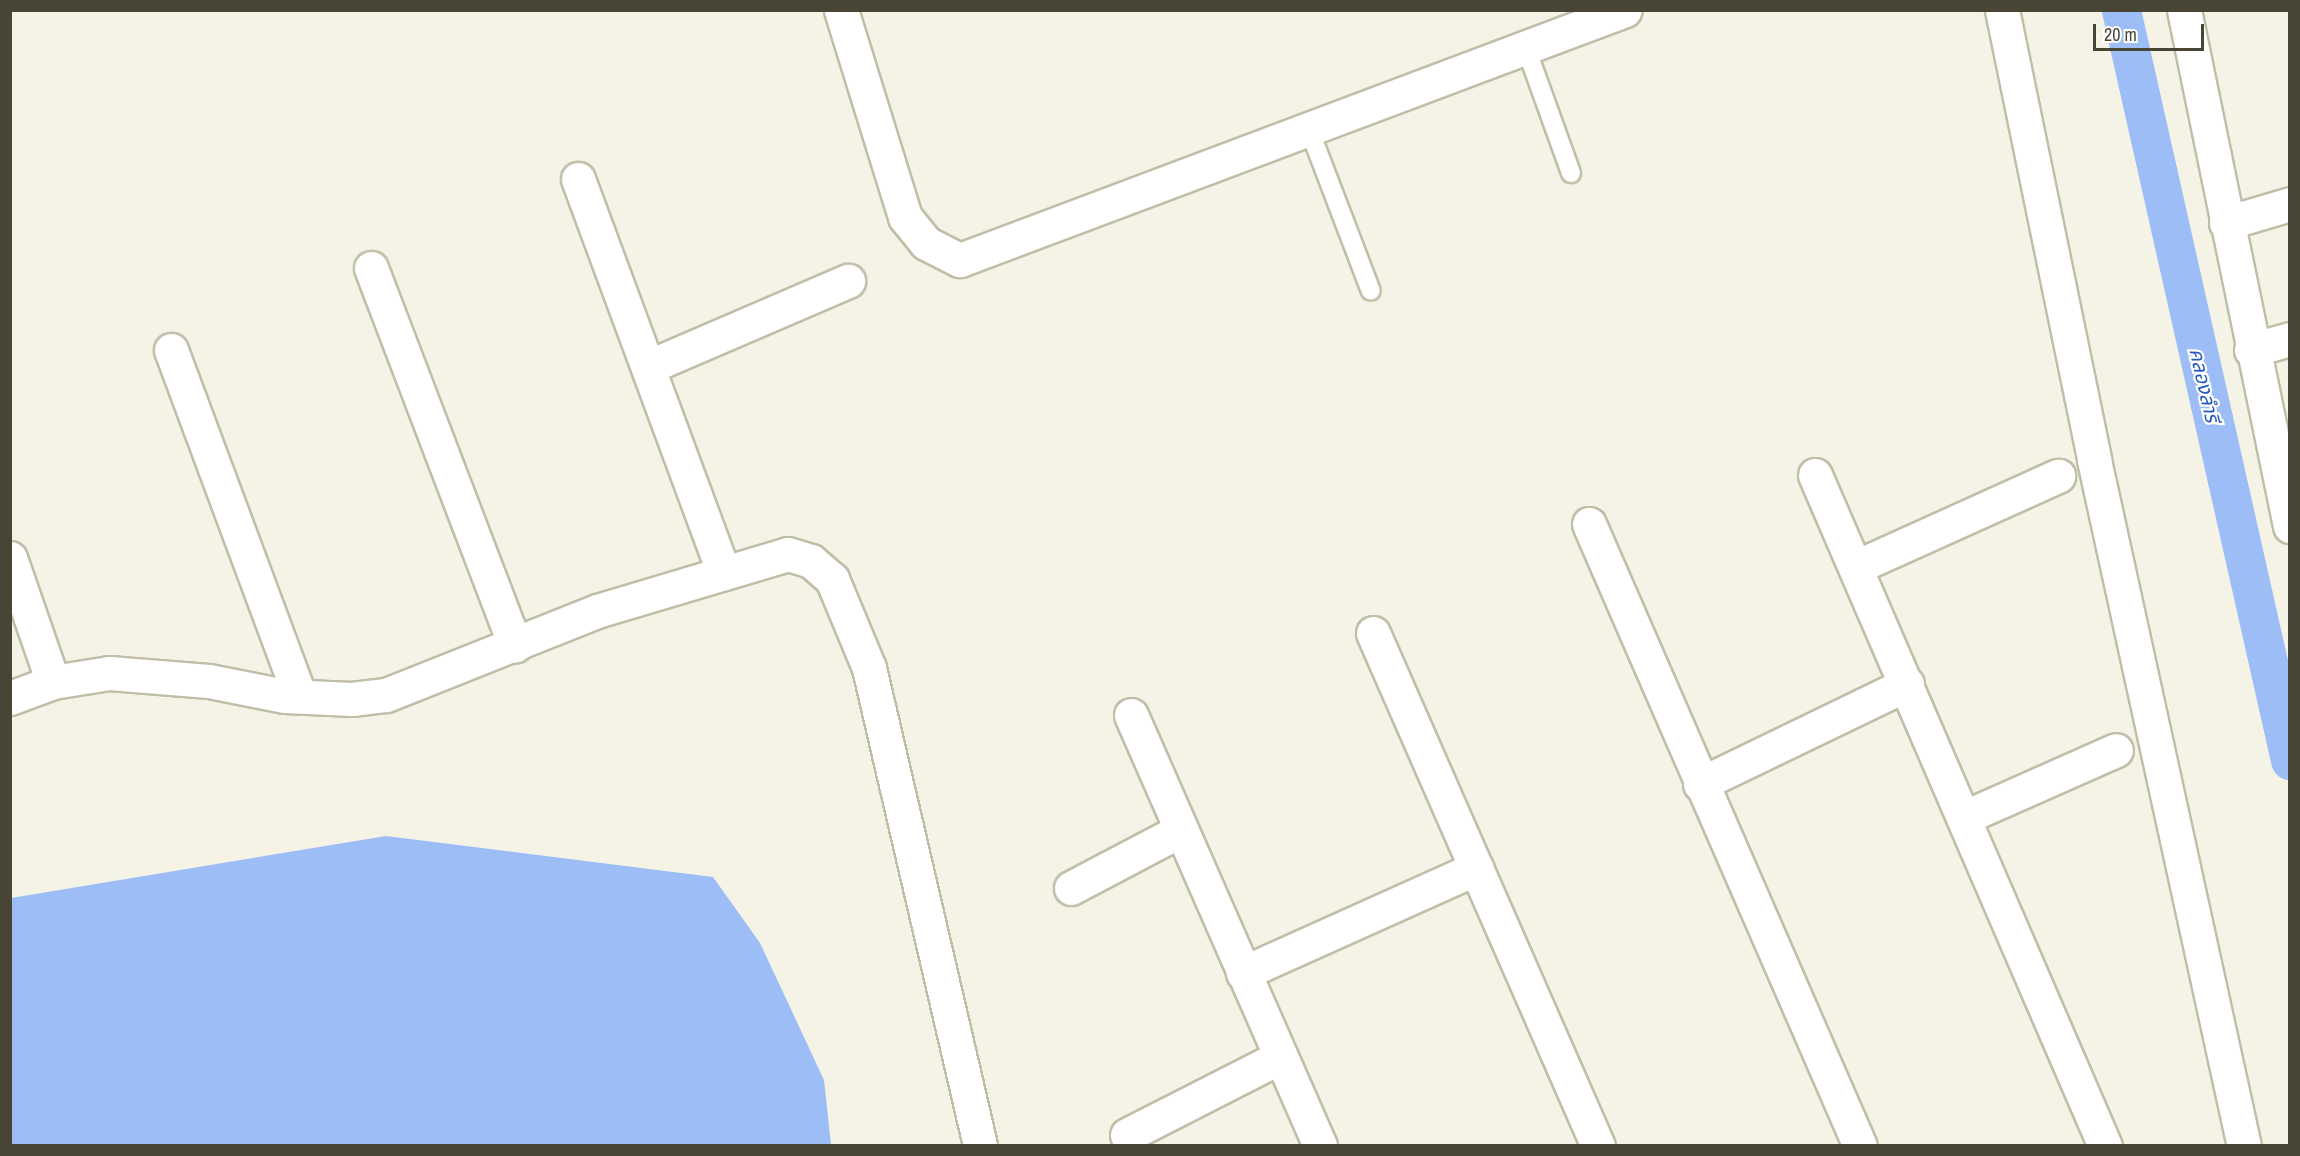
<!DOCTYPE html>
<meta charset="utf-8">
<style>
body{margin:0}
#map{position:relative;width:2300px;height:1156px;overflow:hidden;background:#f4f3e6;font-family:"Archivo Narrow","Noto Sans Thai",sans-serif}
div>[style]{position:absolute}
.water>*{inset:0;background:#9dbdf6}
.canal>*{height:39px;margin:-19.5px;padding:0 19.5px;transform-origin:19.5px;border-radius:19.5px;background:#9dbdf6}
.roads{filter:drop-shadow(2px 0 #c1bea8) drop-shadow(-2px 0 #c1bea8) drop-shadow(0 2px #c1bea8) drop-shadow(0 -2px #c1bea8)}
.lane>*{height:18px;margin:-9px;padding:0 9px;transform-origin:9px;border-radius:9px;background:#fff}
.street>*{height:33px;margin:-16.5px;padding:0 16.5px;transform-origin:16.5px;border-radius:16.5px;background:#fff}
span{translate:-50% -50%;white-space:nowrap;text-align:center;line-height:1.15;-webkit-text-stroke:4.5px #fff;paint-order:stroke}
.water-label{font-size:20px;color:#2459bd;font-style:italic}
.frame{position:absolute;inset:0;border:12px solid #484534;pointer-events:none}
.scale{position:absolute;left:2093px;top:24px;width:111px;height:27px;box-sizing:border-box;border:3px solid #484534;border-top:0;padding-left:8px;font-size:18px;line-height:21px;white-space:nowrap;color:#484534;-webkit-text-stroke:4px #fff;paint-order:stroke}
</style>
<div id="map">
<div class="water">
<div style="clip-path:polygon(386px 836px,713px 877px,760px 943px,824px 1080px,831px 1145px,11px 1145px,11px 898px)"></div>
</div>
<div class="canal">
<div style="left:2121px;top:10px;width:769px;rotate:77.3deg"></div>
</div>
<div class="roads">
<div class="lane">
<div style="left:1526px;top:48px;width:133px;rotate:70.2deg"></div>
<div style="left:1309px;top:129px;width:173px;rotate:69.1deg"></div>
</div>
<div class="street">
<div style="left:841px;top:10px;width:217px;rotate:72.8deg"></div>
<div style="left:905px;top:217px;width:33px;rotate:51deg"></div>
<div style="left:926px;top:243px;width:38px;rotate:27deg"></div>
<div style="left:960px;top:260px;width:710px;rotate:-20.6deg"></div>
<div style="left:2002px;top:10px;width:459px;rotate:78.4deg"></div>
<div style="left:2094px;top:460px;width:702px;rotate:77.67deg"></div>
<div style="left:2184px;top:10px;width:527px;rotate:78.39deg"></div>
<div style="left:578px;top:179px;width:420px;rotate:69.7deg"></div>
<div style="left:2226px;top:223px;width:67px;rotate:-16.5deg"></div>
<div style="left:371px;top:268px;width:404px;rotate:69.1deg"></div>
<div style="left:171px;top:350px;width:369px;rotate:69.6deg"></div>
<div style="left:2251px;top:350px;width:41px;rotate:-15.8deg"></div>
<div style="left:648px;top:367px;width:218px;rotate:-23.3deg"></div>
<div style="left:1815px;top:475px;width:731px;rotate:66.63deg"></div>
<div style="left:1589px;top:524px;width:678px;rotate:66.46deg"></div>
<div style="left:10px;top:558px;width:131px;rotate:70.9deg"></div>
<div style="left:1856px;top:567px;width:222px;rotate:-24.3deg"></div>
<div style="left:1373px;top:633px;width:560px;rotate:66.32deg"></div>
<div style="left:10px;top:698px;width:46px;rotate:-20.4deg"></div>
<div style="left:53px;top:682px;width:57px;rotate:-9.1deg"></div>
<div style="left:109px;top:673px;width:100px;rotate:4.6deg"></div>
<div style="left:209px;top:681px;width:77px;rotate:11.2deg"></div>
<div style="left:285px;top:696px;width:67px;rotate:2.6deg"></div>
<div style="left:352px;top:699px;width:34px;rotate:-7deg"></div>
<div style="left:386px;top:695px;width:227px;rotate:-21.7deg"></div>
<div style="left:597px;top:611px;width:199px;rotate:-16.6deg"></div>
<div style="left:788px;top:554px;width:24px;rotate:17deg"></div>
<div style="left:811px;top:561px;width:28px;rotate:41deg"></div>
<div style="left:832px;top:579px;width:96px;rotate:67.4deg"></div>
<div style="left:869px;top:668px;width:491px;rotate:76.9deg"></div>
<div style="left:1131px;top:715px;width:471px;rotate:66.3deg"></div>
<div style="left:1700px;top:784px;width:230px;rotate:-25.8deg"></div>
<div style="left:1965px;top:817px;width:165px;rotate:-23.9deg"></div>
<div style="left:1071px;top:888px;width:124px;rotate:-27.8deg"></div>
<div style="left:1243px;top:973px;width:256px;rotate:-24.2deg"></div>
<div style="left:1127px;top:1135px;width:172px;rotate:-27deg"></div>
</div>
</div>
<div class="water-label">
<span style="left:2205px;top:385px;rotate:77deg">คลองลำรี</span>
</div>
<div class="frame"></div>
<div class="scale">20 m</div>
</div>
